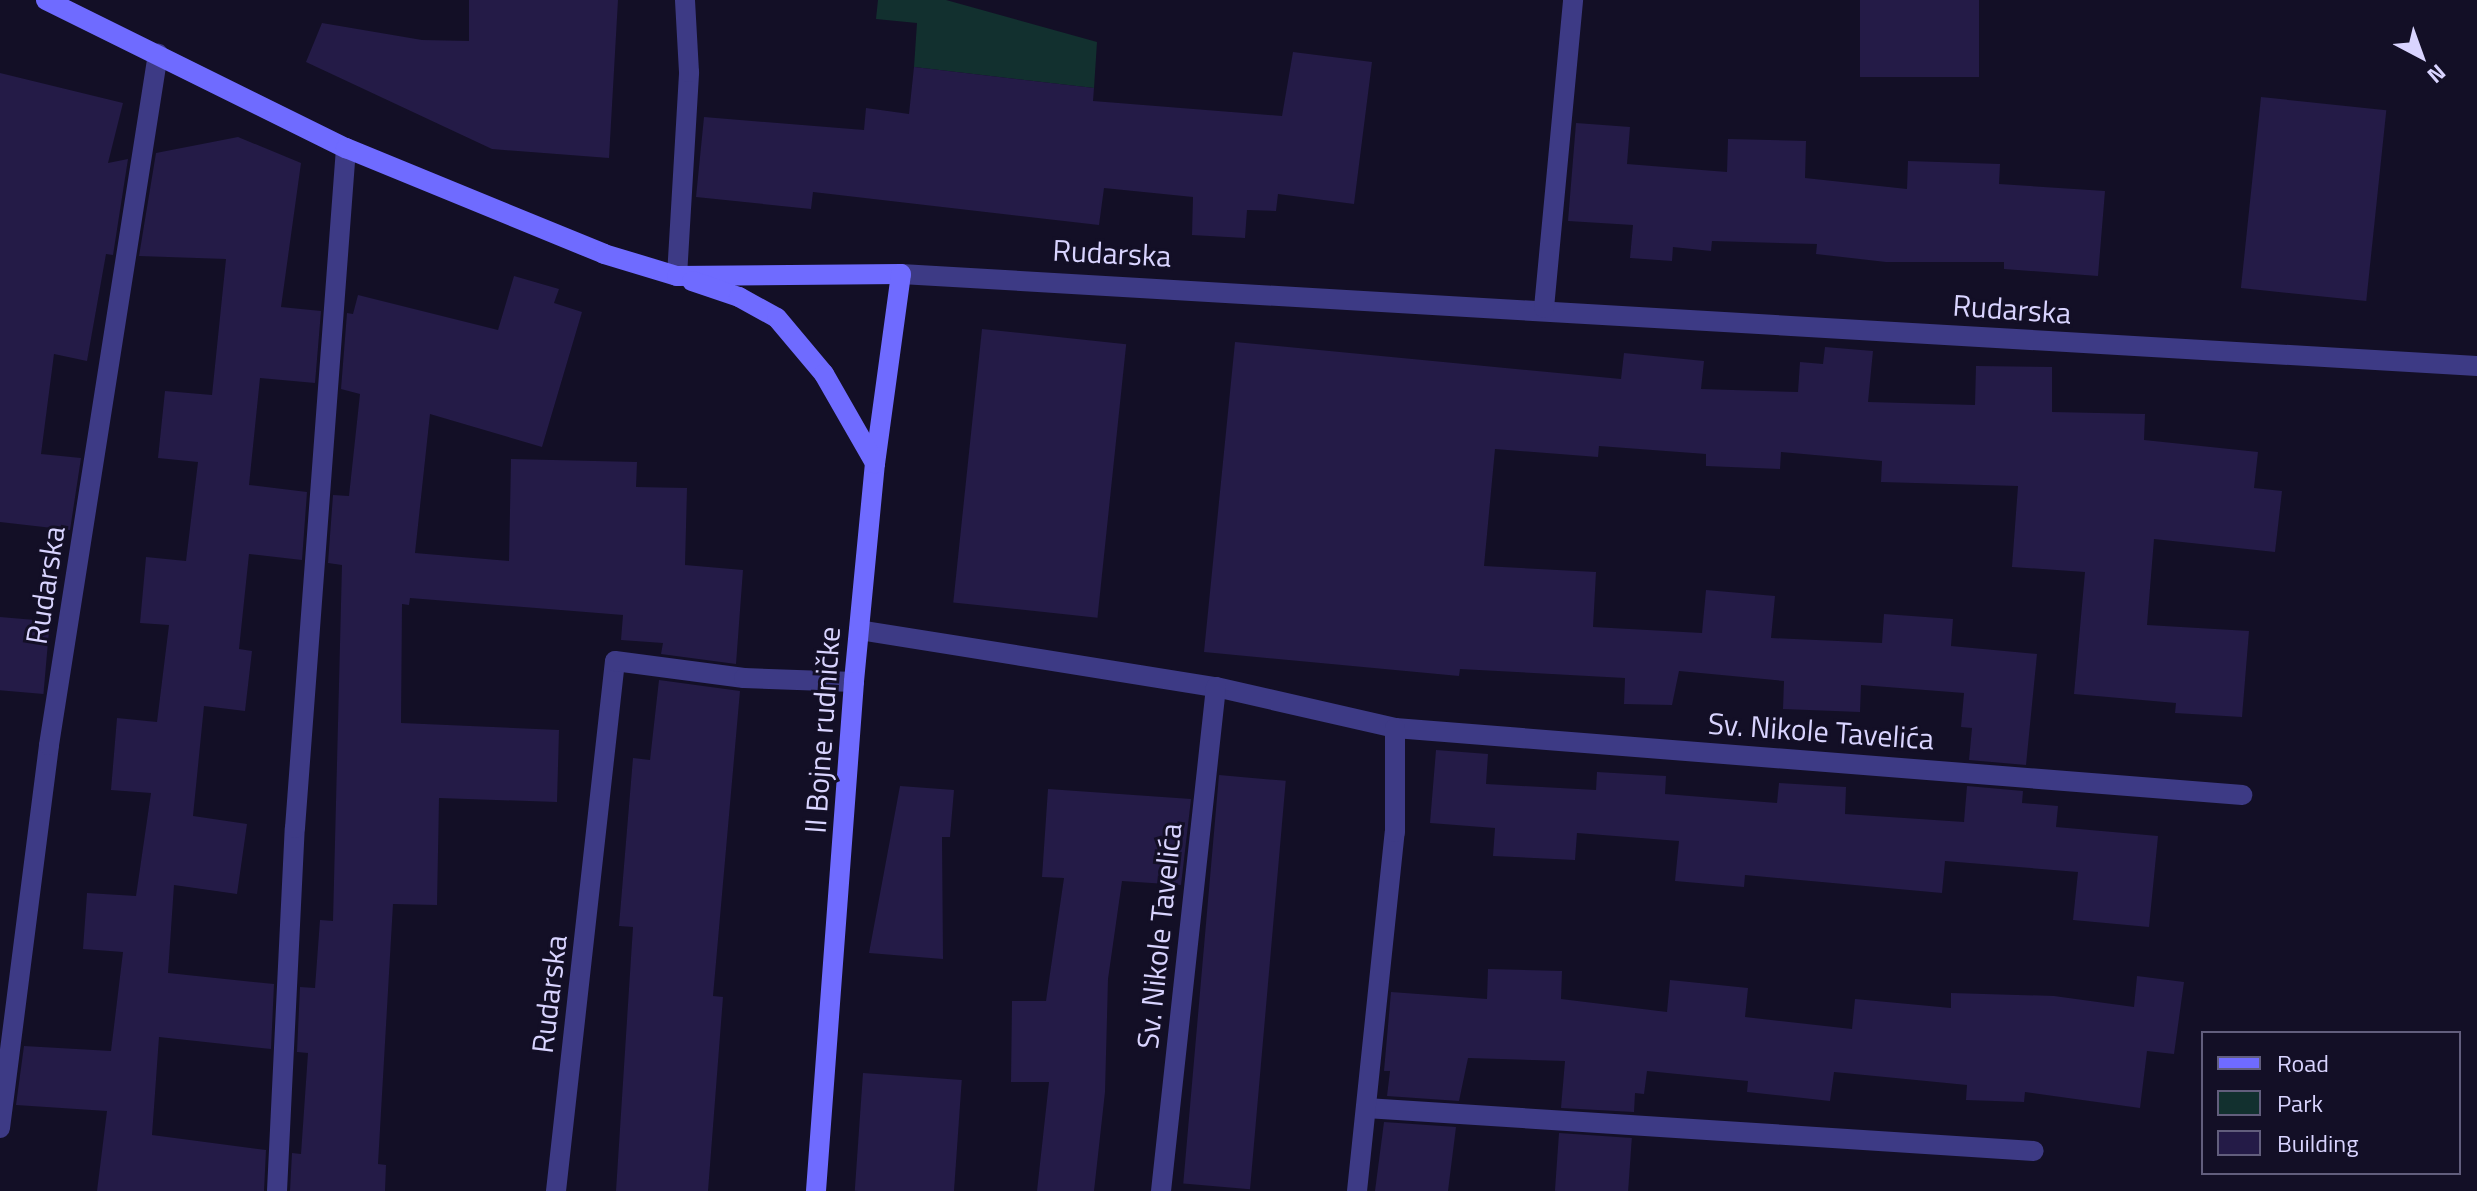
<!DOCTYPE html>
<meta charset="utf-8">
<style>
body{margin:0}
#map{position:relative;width:2477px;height:1191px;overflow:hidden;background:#130f26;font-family:"Titillium Web",sans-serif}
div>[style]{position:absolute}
.green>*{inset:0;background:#12302f}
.building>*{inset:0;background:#241b47;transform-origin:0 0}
.street>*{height:20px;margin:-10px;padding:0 10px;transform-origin:10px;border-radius:10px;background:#3d3a85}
.secondary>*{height:20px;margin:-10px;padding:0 10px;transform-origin:10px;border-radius:10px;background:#6f6bff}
span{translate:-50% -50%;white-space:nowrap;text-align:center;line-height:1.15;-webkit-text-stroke:6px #130f26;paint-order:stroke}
.street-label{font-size:30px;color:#d9d4ff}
.legend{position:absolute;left:2201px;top:1031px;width:260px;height:144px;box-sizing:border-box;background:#130f26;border:2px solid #625e7d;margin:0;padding:10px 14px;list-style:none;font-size:24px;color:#d9d4ff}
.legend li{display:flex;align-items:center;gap:16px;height:40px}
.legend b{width:40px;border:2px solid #625e7d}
.north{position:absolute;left:2381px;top:16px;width:80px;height:80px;-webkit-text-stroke:6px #130f26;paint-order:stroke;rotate:139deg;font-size:22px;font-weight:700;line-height:32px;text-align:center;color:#d9d4ff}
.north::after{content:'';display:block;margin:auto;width:28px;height:36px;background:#d9d4ff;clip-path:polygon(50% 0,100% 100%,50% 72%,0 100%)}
</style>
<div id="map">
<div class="green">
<div style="clip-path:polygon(878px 0,946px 0,1097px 42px,1094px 88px,914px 67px,917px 23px,876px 19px)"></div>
</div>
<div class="building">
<div style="clip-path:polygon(469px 0,618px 0,609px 158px,492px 149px,306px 62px,322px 23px,422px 40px,469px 41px)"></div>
<div style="left:1860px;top:0;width:119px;height:77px"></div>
<div style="clip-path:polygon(1293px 52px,1372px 62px,1354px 204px,1278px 194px,1276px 211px,1247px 210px,1245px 238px,1192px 235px,1193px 197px,1104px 188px,1099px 225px,813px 192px,811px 209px,696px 197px,704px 117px,864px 130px,866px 108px,909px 114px,914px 67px,1094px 88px,1093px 101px,1282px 116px)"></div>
<div style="clip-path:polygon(0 73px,123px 103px,108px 163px,128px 159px,113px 255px,106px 254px,87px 361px,54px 354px,41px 454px,81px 458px,70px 530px,0 522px)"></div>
<div style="left:2261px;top:97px;width:126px;height:192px;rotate:6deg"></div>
<div style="clip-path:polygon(1576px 123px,1630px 127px,1627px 164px,1727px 172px,1728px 139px,1806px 141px,1805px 178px,1907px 189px,1908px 161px,2000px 164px,1999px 184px,2105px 191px,2098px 276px,2004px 269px,2004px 262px,1886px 262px,1816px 254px,1817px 244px,1712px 241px,1711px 251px,1673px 247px,1672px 261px,1630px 258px,1633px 225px,1568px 221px)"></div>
<div style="clip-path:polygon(238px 137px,301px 163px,281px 307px,321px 311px,315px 383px,260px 378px,249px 485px,307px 492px,302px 560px,249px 554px,239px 649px,252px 651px,245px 711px,204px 706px,193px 816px,247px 824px,237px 894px,174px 885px,168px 973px,274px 984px,271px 1049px,159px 1037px,152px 1135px,266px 1150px,264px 1191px,97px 1191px,107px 1111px,16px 1105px,24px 1046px,111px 1051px,123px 952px,83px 949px,87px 893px,136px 896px,151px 793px,111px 790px,117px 718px,157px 722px,169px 625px,140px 623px,146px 557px,186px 561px,198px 462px,158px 458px,165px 391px,212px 395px,226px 259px,139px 256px,156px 153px)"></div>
<div style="clip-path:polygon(514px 276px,559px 289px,554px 303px,582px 312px,542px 447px,430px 414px,415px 553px,509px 561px,511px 459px,637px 462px,636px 487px,687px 488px,685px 565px,743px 570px,736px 664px,661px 654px,663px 643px,621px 640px,623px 615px,410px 598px,409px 605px,402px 604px,401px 723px,559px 730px,557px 802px,439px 798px,437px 905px,393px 904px,378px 1164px,386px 1165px,385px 1191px,290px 1191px,292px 1153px,301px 1154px,308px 1053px,297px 1052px,300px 987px,315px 988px,320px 920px,333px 921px,342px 565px,328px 563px,333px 495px,349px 496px,360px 394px,341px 389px,347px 313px,353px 314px,358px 295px,498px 330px)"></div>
<div style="left:982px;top:329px;width:145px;height:275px;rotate:6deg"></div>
<div style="clip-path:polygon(1235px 342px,1621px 379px,1624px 353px,1704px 361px,1701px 389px,1798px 392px,1800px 362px,1823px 364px,1825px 347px,1873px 351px,1868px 402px,1975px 405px,1976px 366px,2052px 367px,2052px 412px,2145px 414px,2144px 440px,2258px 452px,2254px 488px,2282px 491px,2275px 552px,2154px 539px,2147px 625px,2249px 631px,2242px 717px,2175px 713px,2176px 703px,2074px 694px,2085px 572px,2012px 567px,2018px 486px,1881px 482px,1882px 461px,1781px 452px,1780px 469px,1706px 466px,1706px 454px,1599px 446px,1598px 457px,1495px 449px,1484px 566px,1596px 572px,1593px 627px,1702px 633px,1706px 590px,1775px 596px,1771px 638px,1882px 643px,1884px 614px,1953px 619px,1951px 646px,2037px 654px,2026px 765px,1969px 760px,1972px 728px,1961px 727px,1964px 693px,1861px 685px,1860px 712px,1783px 709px,1784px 681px,1679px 671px,1672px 705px,1624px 704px,1625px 678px,1460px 669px,1459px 676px,1204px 652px)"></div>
<div style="left:0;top:617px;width:50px;height:73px;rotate:5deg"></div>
<div style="clip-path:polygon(659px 680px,740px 691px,713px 996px,723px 997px,708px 1191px,616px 1191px,633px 927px,619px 926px,633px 758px,650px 760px)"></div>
<div style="clip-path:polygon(1436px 750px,1488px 754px,1486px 784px,1596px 790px,1597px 772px,1666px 776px,1665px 794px,1777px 803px,1779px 783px,1846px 787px,1845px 814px,1964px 822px,1967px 786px,2023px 791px,2022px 803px,2058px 806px,2056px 827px,2158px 836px,2149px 927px,2073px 920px,2078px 872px,1945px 861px,1942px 893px,1745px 875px,1744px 887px,1675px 881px,1679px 841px,1577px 833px,1575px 860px,1493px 856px,1495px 828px,1430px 823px)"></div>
<div style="left:1219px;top:775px;width:67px;height:410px;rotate:5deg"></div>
<div style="clip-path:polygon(900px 786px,954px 790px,950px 837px,942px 837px,943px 959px,869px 953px)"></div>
<div style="clip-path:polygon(1048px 789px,1191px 799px,1181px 885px,1122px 881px,1108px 979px,1105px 1092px,1094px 1191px,1037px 1191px,1049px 1082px,1011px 1082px,1012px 1001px,1046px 1001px,1064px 878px,1042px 877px)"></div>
<div style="clip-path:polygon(1488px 969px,1562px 971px,1561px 999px,1667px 1012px,1670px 980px,1748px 988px,1745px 1017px,1852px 1029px,1855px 999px,1951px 1008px,1951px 993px,2054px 996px,2134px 1007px,2137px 976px,2184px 982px,2174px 1054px,2147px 1051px,2140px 1108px,2025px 1092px,2024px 1102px,1966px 1100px,1967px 1085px,1834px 1072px,1830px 1101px,1747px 1092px,1748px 1081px,1647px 1071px,1644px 1094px,1635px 1093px,1634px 1112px,1561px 1108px,1565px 1061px,1468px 1058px,1459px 1101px,1387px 1096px,1390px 1071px,1384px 1071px,1391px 992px,1487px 999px)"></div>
<div style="left:863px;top:1073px;width:99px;height:118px;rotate:4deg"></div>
<div style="clip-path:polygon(1384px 1122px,1456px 1127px,1448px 1191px,1375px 1191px)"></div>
<div style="left:1559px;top:1133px;width:73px;height:58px;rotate:4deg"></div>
</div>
<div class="street">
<div style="left:901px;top:274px;width:1579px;rotate:3.34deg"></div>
<div style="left:677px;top:276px;width:204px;rotate:-86.6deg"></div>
<div style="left:689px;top:72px;width:72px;rotate:-93.2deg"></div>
<div style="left:1544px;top:308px;width:309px;rotate:-84.6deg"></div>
<div style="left:859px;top:630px;width:362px;rotate:9.1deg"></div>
<div style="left:1216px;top:687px;width:184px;rotate:12.9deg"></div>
<div style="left:1395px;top:728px;width:850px;rotate:4.52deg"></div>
<div style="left:1366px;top:1108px;width:669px;rotate:3.68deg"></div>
<div style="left:0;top:1128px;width:386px;rotate:-82.7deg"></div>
<div style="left:49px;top:745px;width:700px;rotate:-81.04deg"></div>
<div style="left:277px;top:1191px;width:363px;rotate:-87.2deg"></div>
<div style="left:295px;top:828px;width:682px;rotate:-85.71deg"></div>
<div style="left:556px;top:1191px;width:533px;rotate:-83.65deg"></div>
<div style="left:615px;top:661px;width:130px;rotate:7.5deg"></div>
<div style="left:744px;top:678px;width:110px;rotate:2.1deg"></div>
<div style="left:1161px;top:1191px;width:507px;rotate:-83.77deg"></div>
<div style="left:1357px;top:1191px;width:361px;rotate:-84deg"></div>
<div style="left:1395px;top:832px;width:104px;rotate:-90deg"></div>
</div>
<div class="secondary">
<div style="left:46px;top:0;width:335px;rotate:26.3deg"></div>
<div style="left:346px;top:148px;width:279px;rotate:22.3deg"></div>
<div style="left:604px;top:254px;width:76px;rotate:16.8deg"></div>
<div style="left:677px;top:276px;width:224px;rotate:-0.5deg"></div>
<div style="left:901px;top:274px;width:191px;rotate:97.8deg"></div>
<div style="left:875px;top:463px;width:220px;rotate:95.5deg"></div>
<div style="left:854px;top:682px;width:510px;rotate:94.27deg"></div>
<div style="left:692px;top:281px;width:50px;rotate:18.8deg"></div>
<div style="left:739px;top:297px;width:43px;rotate:28.9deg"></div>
<div style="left:777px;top:318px;width:73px;rotate:50deg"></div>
<div style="left:824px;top:374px;width:103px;rotate:60.2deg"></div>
</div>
<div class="street-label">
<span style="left:1112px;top:253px;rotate:3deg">Rudarska</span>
<span style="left:2012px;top:309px;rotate:4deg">Rudarska</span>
<span style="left:45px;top:585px;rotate:-81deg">Rudarska</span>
<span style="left:822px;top:730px;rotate:-86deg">II Bojne rudničke</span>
<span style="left:1821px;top:731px;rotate:4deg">Sv. Nikole Tavelića</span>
<span style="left:1159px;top:936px;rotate:-84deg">Sv. Nikole Tavelića</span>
<span style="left:549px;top:994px;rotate:-83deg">Rudarska</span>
</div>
<ul class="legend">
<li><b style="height:10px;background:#6f6bff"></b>Road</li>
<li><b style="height:22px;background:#12302f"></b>Park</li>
<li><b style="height:22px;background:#241b47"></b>Building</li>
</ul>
<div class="north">N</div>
</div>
